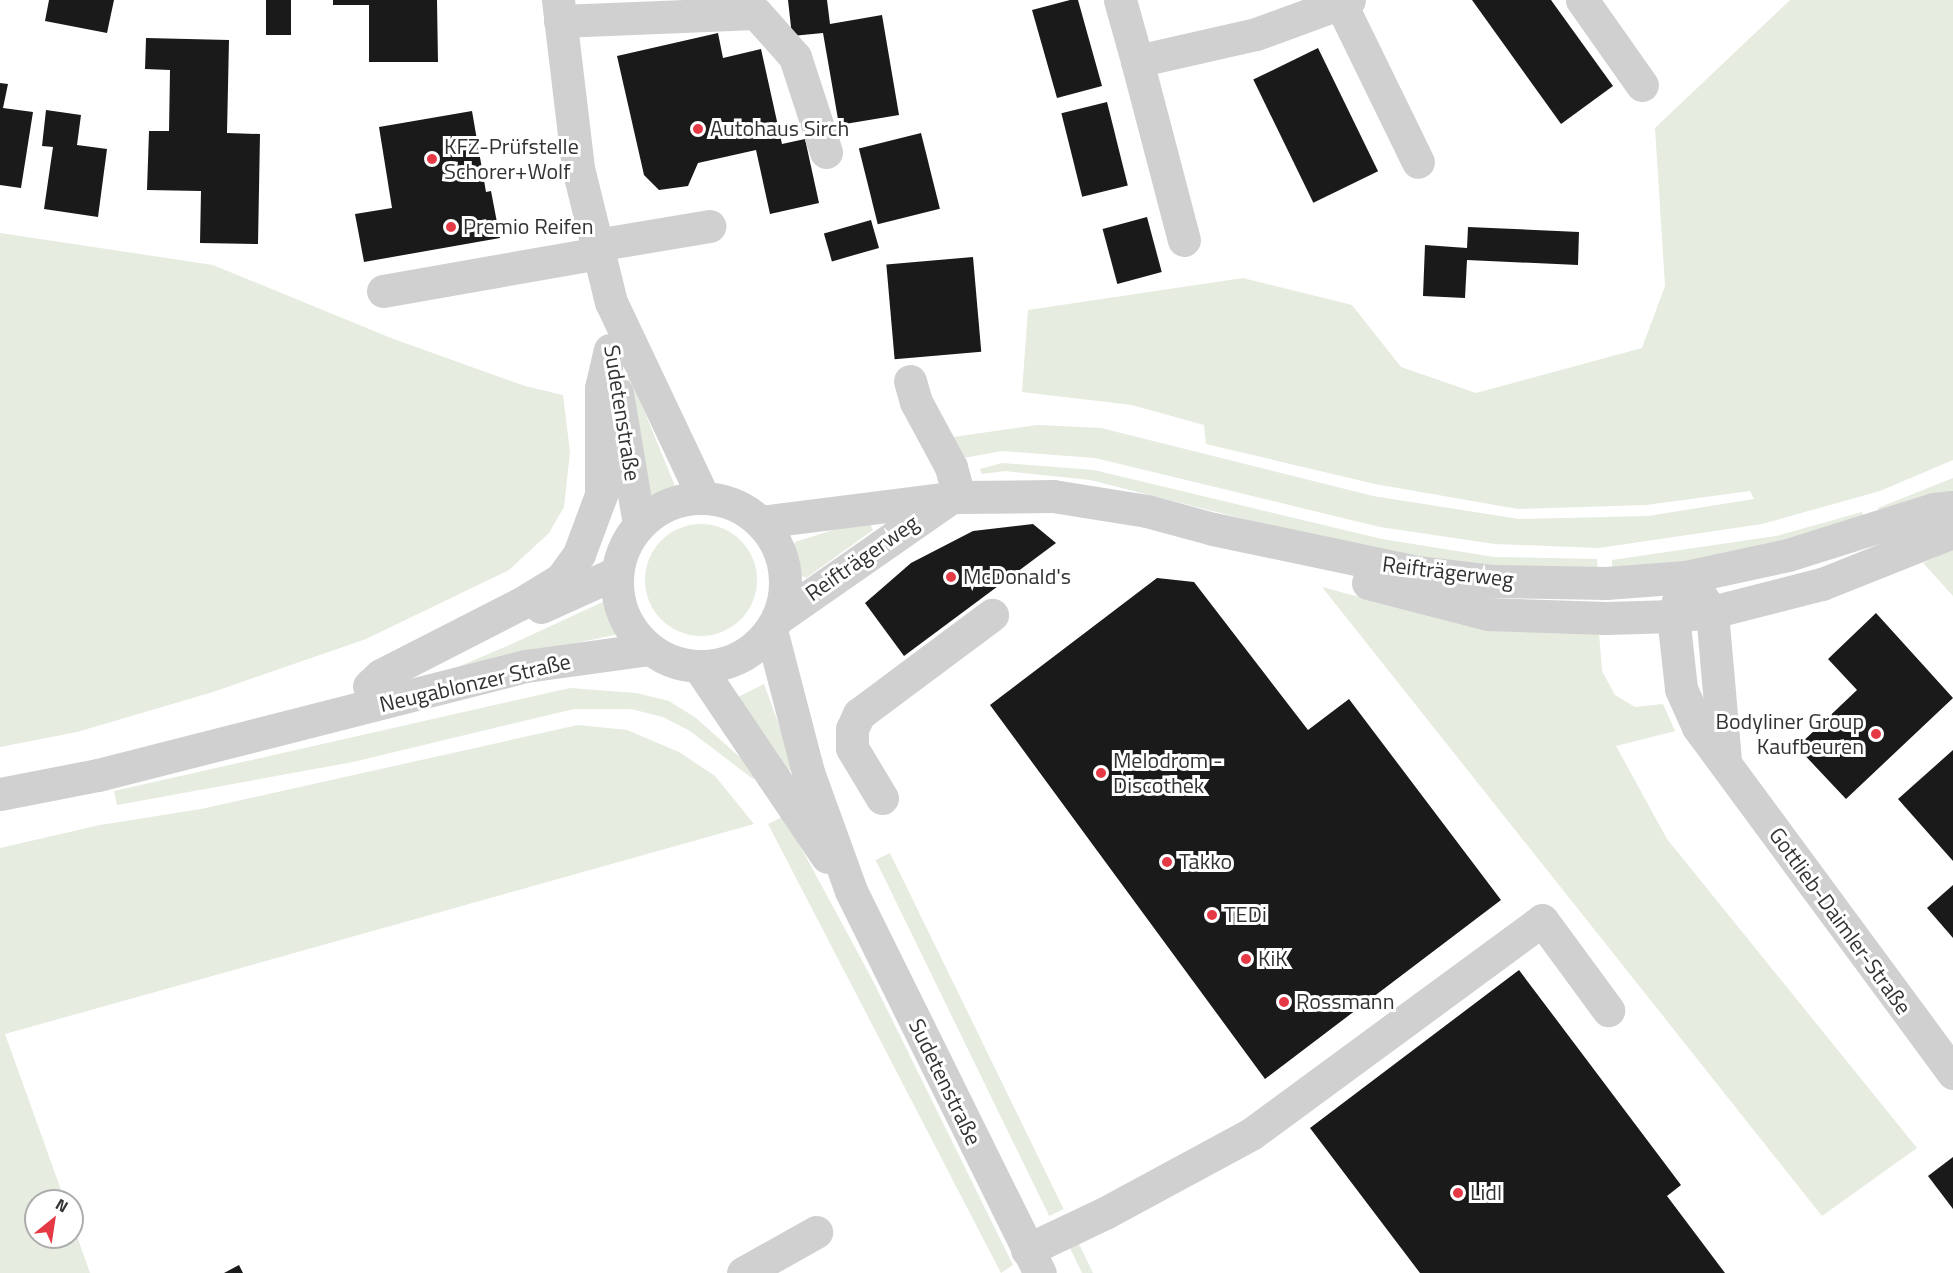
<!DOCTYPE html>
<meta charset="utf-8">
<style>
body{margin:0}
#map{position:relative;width:1953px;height:1273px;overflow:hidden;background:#fff;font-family:"Titillium Web",sans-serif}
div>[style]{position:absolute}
.green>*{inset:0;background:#e6ecdf;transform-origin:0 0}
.round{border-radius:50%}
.building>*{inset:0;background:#1a1a1a;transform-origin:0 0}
.minor>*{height:33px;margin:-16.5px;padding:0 16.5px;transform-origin:16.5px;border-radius:16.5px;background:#d0d0d0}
.minor>.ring{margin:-16.5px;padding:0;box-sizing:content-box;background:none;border:33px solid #d0d0d0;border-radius:50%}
.dots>*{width:16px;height:16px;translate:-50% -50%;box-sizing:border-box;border:3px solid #fff;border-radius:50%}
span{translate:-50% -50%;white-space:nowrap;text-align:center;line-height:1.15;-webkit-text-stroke:6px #fff;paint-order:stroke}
.poi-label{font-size:22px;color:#333}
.left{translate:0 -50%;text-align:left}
.right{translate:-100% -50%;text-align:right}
.street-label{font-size:22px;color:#333}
.north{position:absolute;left:24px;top:1189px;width:60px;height:60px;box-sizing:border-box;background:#fff;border:2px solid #adadad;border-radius:50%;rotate:30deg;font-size:16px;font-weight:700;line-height:24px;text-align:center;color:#333}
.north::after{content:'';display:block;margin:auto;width:21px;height:27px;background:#e63946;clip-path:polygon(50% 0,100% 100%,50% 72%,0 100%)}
</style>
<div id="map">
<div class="green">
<div style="clip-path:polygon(1790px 0,1953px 0,1953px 460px,1880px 491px,1762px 524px,1599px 548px,1495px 544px,1380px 527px,1095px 458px,1002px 451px,958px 459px,946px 438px,1038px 425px,1101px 428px,1373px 496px,1519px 519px,1648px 516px,1754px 499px,1750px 491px,1646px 505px,1518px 509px,1375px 484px,1206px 444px,1204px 425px,1132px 405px,1022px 392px,1028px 310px,1243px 278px,1352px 305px,1401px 367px,1476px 393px,1642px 348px,1665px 286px,1655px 128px)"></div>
<div style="clip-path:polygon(0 233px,213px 265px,391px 338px,525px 386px,563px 395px,570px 452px,564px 507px,549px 533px,509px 570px,366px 639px,213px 692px,77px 732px,0 747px)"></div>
<div style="clip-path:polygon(625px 364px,675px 486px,649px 497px)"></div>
<div style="clip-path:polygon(1002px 463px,1094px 470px,1382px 539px,1494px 557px,1597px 559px,1598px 571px,1490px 571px,1375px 552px,1090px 480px,1005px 471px,982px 474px,980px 469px)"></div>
<div style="clip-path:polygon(1953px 478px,1953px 491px,1880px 514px,1878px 508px)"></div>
<div style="clip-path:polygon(1862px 512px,1865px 521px,1687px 563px,1612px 569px,1612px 560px,1776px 536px)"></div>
<div style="clip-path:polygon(868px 519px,873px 530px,806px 578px,800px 575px,793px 549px,795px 542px)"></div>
<div class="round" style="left:645px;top:524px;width:112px;height:112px"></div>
<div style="clip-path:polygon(1953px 549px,1953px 596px,1923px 563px)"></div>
<div style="clip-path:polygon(1322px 587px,1468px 626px,1599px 632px,1602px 671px,1615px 695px,1635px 707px,1663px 704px,1675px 731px,1616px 746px,1667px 839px,1917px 1148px,1822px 1216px)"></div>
<div style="clip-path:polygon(607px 600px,619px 634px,453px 669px,514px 643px)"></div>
<div style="clip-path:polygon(764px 684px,795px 769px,784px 773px,738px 697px)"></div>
<div style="clip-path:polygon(570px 688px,636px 693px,669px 701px,696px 718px,761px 776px,753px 779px,690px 731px,663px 717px,631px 709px,574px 709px,353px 762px,117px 805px,114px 791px)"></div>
<div style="clip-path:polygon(578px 725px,627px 730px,679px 752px,715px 776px,754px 824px,5px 1034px,65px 1201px,36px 1201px,36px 1237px,72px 1237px,72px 1222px,90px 1273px,0 1273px,0 848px,100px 825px,201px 809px)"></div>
<div style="clip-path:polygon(784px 816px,872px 979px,1013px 1265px,1001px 1273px,768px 824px)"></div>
<div style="left:890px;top:853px;width:396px;height:16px;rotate:64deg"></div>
<div style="clip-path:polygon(1078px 1242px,1093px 1273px,1082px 1273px,1070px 1248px)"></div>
</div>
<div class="building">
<div style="clip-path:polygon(49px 0,114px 0,107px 33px,45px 21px)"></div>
<div style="left:266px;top:0;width:25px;height:35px"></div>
<div style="clip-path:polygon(333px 0,437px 0,438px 62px,369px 62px,369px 5px,333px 5px)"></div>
<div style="clip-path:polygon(788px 0,827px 0,830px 24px,882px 15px,899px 115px,839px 125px,823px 33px,792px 36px)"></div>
<div style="clip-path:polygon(1070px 0,1078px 0,1102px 86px,1057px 98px,1032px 10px)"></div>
<div style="clip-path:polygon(1472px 0,1551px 0,1613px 86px,1561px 124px)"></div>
<div style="clip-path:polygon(718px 33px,723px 58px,761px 49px,782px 144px,805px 139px,819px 203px,770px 214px,756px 150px,698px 163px,688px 186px,659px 190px,644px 175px,617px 56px)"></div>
<div style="clip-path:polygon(146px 38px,229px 40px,227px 133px,260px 134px,258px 244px,200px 243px,201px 191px,147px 190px,149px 131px,169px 131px,170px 70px,145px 69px)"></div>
<div style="left:1318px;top:48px;width:137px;height:72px;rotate:64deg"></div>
<div style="clip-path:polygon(0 83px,8px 84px,3px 108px,33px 112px,21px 188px,0 185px)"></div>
<div style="left:1107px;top:102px;width:86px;height:47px;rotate:76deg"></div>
<div style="clip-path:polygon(46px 110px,81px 115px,77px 145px,107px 149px,98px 217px,44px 209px,53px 147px,42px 146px)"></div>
<div style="clip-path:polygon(472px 111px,486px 192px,491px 191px,500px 238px,364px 262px,355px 214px,392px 208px,379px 127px)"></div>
<div style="left:921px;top:133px;width:78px;height:64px;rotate:76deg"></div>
<div style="left:1147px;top:217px;width:57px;height:46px;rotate:75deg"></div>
<div style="left:871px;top:220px;width:29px;height:49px;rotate:74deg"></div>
<div style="clip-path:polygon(1468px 227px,1579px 232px,1578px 265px,1467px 260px,1465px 298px,1423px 296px,1425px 245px,1467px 248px)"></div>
<div style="left:973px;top:257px;width:95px;height:87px;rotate:85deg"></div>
<div style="clip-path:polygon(1033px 524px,1056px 543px,904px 656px,865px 603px,911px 563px,973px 531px)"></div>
<div style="clip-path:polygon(1157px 578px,1194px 582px,1308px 730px,1349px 699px,1501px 900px,1265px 1079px,990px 705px)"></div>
<div style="clip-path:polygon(1876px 613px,1953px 698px,1846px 799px,1797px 747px,1857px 690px,1828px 659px)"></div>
<div style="clip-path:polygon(1953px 750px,1953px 861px,1898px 799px)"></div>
<div style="clip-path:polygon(1953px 885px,1953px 938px,1927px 908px)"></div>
<div style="clip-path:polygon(1519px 970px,1681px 1185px,1667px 1196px,1725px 1273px,1420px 1273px,1310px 1128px)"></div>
<div style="clip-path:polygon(1953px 1157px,1953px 1209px,1928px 1176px)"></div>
<div style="clip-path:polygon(239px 1265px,243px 1273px,224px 1273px)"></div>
</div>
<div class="minor">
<div style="left:558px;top:0;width:169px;rotate:83.2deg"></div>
<div style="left:578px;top:168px;width:138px;rotate:76.2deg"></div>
<div style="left:611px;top:302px;width:216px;rotate:64.7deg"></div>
<div style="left:1120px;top:0;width:63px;rotate:74.4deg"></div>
<div style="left:1137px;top:61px;width:122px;rotate:-12.8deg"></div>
<div style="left:1256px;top:34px;width:99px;rotate:-20.1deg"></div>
<div style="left:1339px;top:0;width:180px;rotate:64deg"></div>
<div style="left:1582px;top:0;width:104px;rotate:54.8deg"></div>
<div style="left:560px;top:21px;width:196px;rotate:-2.3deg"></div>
<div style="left:756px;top:13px;width:59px;rotate:48.4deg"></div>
<div style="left:795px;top:57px;width:100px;rotate:71.9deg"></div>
<div style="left:1137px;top:61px;width:185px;rotate:75.3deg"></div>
<div style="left:596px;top:245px;width:115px;rotate:-9.5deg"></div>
<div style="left:383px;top:291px;width:218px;rotate:-10deg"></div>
<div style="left:910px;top:381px;width:22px;rotate:74deg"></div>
<div style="left:916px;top:402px;width:74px;rotate:61.7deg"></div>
<div style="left:951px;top:467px;width:31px;rotate:75deg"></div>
<div style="left:617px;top:393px;width:133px;rotate:80.5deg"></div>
<div class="ring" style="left:617px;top:498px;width:135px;height:135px"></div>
<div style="left:761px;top:522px;width:200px;rotate:-7.2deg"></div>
<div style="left:959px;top:497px;width:94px;rotate:-0.6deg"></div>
<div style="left:1053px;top:496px;width:95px;rotate:9.1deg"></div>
<div style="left:1147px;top:511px;width:68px;rotate:15.3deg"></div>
<div style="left:1213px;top:529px;width:208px;rotate:11.9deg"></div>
<div style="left:1417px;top:572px;width:77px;rotate:6.8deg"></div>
<div style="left:1493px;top:581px;width:113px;rotate:1deg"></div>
<div style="left:1606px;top:583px;width:80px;rotate:-4.3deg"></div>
<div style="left:1686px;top:577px;width:104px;rotate:-12.2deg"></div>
<div style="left:1788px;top:555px;width:153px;rotate:-17.5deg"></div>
<div style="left:1934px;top:509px;width:19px;rotate:-6deg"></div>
<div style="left:1368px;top:583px;width:124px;rotate:14.5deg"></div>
<div style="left:1488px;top:614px;width:118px;rotate:1.9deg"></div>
<div style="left:1606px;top:618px;width:67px;rotate:-1.7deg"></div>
<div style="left:1673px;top:616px;width:39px;rotate:-6deg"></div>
<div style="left:1712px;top:612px;width:114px;rotate:-14.3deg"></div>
<div style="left:1822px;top:584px;width:141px;rotate:-21.7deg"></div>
<div style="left:1680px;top:595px;width:22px;rotate:108deg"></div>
<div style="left:1673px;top:616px;width:73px;rotate:83.7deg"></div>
<div style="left:1681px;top:689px;width:42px;rotate:65.9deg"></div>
<div style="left:1698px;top:727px;width:430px;rotate:53.6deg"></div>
<div style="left:1700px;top:595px;width:21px;rotate:55deg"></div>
<div style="left:1712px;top:612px;width:150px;rotate:85deg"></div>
<div style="left:541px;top:607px;width:82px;rotate:-24.4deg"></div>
<div style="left:778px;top:618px;width:203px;rotate:-34.9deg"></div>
<div style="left:771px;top:630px;width:147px;rotate:75.4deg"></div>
<div style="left:808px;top:772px;width:127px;rotate:70.1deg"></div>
<div style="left:851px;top:891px;width:426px;rotate:63.7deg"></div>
<div style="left:699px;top:667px;width:229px;rotate:56deg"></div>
<div style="left:369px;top:686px;width:16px;rotate:-43deg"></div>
<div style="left:381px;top:675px;width:156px;rotate:-27.1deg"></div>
<div style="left:520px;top:604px;width:48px;rotate:-31.4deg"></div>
<div style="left:561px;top:579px;width:31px;rotate:-54deg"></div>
<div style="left:579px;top:554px;width:63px;rotate:-69.6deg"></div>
<div style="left:601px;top:495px;width:107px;rotate:-90deg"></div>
<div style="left:601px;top:388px;width:39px;rotate:-77deg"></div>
<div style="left:0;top:794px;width:100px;rotate:-11deg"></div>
<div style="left:98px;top:775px;width:442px;rotate:-14.3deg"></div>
<div style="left:526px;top:666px;width:123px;rotate:-7.9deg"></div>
<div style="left:882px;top:798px;width:58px;rotate:-121deg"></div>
<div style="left:852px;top:748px;width:19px;rotate:-90deg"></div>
<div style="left:852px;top:729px;width:17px;rotate:-65deg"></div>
<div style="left:859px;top:714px;width:166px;rotate:-36.7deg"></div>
<div style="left:1027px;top:1250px;width:86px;rotate:-25.4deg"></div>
<div style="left:1105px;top:1213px;width:166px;rotate:-28.4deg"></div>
<div style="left:1251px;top:1134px;width:361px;rotate:-36.3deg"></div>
<div style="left:1542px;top:920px;width:112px;rotate:53.7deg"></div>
<div style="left:743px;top:1273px;width:84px;rotate:-29.3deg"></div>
</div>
<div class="dots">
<div style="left:698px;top:129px;background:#e63946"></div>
<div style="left:432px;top:159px;background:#e63946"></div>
<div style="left:451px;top:227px;background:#e63946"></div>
<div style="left:951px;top:577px;background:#e63946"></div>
<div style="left:1876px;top:734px;background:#e63946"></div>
<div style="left:1101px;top:773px;background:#e63946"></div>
<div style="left:1167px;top:862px;background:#e63946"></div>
<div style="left:1212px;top:915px;background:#e63946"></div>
<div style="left:1246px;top:959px;background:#e63946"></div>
<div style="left:1284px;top:1002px;background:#e63946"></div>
<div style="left:1458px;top:1193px;background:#e63946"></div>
</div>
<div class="poi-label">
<span class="left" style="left:710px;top:129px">Autohaus Sirch</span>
<span class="left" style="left:444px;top:159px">KFZ-Prüfstelle<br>Schorer+Wolf</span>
<span class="left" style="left:463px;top:227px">Premio Reifen</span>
<span class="left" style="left:963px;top:577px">McDonald's</span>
<span class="right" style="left:1864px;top:734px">Bodyliner Group<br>Kaufbeuren</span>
<span class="left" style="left:1113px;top:773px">Melodrom -<br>Discothek</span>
<span class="left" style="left:1179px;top:862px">Takko</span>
<span class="left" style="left:1224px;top:915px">TEDi</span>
<span class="left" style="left:1258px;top:959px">KiK</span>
<span class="left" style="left:1296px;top:1002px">Rossmann</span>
<span class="left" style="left:1470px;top:1193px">Lidl</span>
</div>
<div class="street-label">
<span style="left:622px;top:413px;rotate:81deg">Sudetenstraße</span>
<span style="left:862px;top:558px;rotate:-35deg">Reifträgerweg</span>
<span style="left:1448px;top:572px;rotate:7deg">Reifträgerweg</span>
<span style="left:475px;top:683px;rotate:-13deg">Neugablonzer Straße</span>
<span style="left:1840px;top:921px;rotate:54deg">Gottlieb-Daimler-Straße</span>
<span style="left:945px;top:1082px;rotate:64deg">Sudetenstraße</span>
</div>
<div class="north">N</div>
</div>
